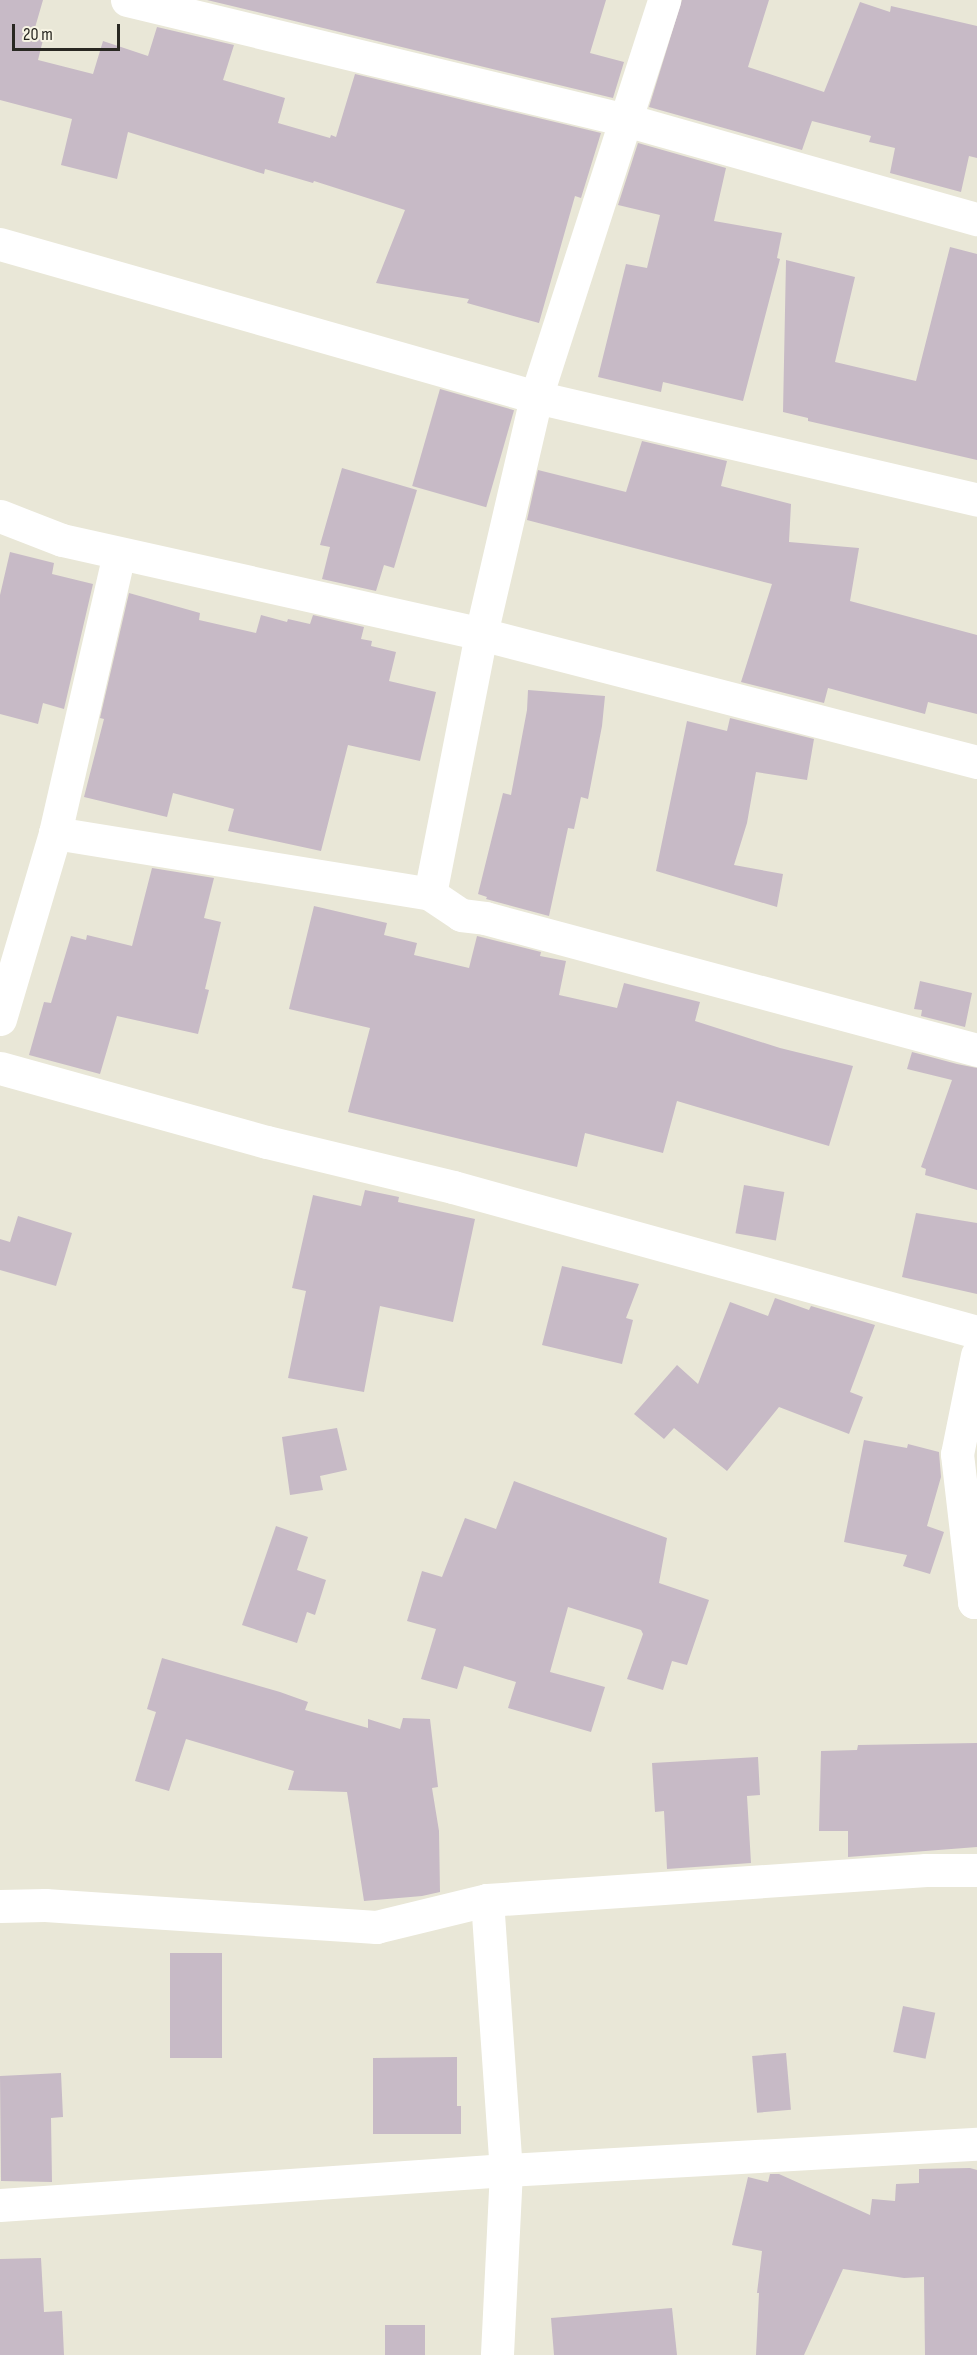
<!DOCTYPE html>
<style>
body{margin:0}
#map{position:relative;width:977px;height:2355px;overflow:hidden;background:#e9e7d7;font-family:"Sofia Sans Condensed",sans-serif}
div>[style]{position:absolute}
.building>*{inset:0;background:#c7bac6;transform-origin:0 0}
.minor>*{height:33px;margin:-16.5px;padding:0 16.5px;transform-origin:16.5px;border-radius:16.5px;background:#fff}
span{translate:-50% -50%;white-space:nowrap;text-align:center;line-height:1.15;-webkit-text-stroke:5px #f7f4e4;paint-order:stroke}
.scale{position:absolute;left:12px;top:24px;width:108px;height:27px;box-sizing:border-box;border:3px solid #292822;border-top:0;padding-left:8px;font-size:18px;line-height:21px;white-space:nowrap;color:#292822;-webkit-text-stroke:4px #f7f4e4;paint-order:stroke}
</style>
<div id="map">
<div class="building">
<div style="clip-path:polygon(0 0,43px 0,32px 38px,43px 40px,38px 60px,93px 74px,103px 41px,148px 56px,157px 27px,234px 45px,223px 80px,285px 98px,278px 123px,330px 138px,331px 135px,336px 137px,355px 74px,601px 133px,581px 198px,575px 196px,539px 323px,467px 303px,469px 299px,376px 283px,405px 210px,314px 181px,313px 183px,265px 169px,264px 174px,128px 132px,117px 179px,61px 165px,72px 119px,0 100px)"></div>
<div style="clip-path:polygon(207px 0,606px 0,590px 53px,624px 62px,613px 98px)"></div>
<div style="clip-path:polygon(682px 0,769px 0,748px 67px,824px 92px,860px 2px,890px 12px,891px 6px,977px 26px,977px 158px,969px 156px,961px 192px,890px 173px,895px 148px,869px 142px,871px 136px,812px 121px,802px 150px,649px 107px)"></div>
<div style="clip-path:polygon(638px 143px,726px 168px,714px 221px,782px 233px,777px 258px,780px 259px,743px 401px,663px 382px,661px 392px,598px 377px,626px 264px,647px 268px,660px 215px,618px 205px)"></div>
<div style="clip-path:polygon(950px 247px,977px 254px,977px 460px,808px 421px,808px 418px,783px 412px,786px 260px,855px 277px,835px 362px,916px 381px)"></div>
<div style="left:440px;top:389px;width:77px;height:101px;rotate:16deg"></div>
<div style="clip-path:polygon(642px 441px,727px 461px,721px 486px,791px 504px,789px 542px,859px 548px,850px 601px,977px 635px,977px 714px,928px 702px,925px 714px,828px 688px,824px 703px,741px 682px,772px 584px,527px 520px,538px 470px,626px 492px)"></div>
<div style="clip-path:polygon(342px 468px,417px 490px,394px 568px,384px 565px,376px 591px,322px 579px,330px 547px,320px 545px)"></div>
<div style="clip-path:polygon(10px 552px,54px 563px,52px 574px,93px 584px,64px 709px,43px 703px,38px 724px,0 714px,0 595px)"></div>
<div style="clip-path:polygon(129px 593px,200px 613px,199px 620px,256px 633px,261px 615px,287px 622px,288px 619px,310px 624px,313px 615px,364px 627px,361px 639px,372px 641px,371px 646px,396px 652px,389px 681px,436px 692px,420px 761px,348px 745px,321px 851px,228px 831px,234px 809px,173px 793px,167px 817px,84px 797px,104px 719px,100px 718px)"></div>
<div style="clip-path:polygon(528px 690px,605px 696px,602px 726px,588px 799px,581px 797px,574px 829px,568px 828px,549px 916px,486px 899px,487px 897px,478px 894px,503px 793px,511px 795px,527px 710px)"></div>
<div style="clip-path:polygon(730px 718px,814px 739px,807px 780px,756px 772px,747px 823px,734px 865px,783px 874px,777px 907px,656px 871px,687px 721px,727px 731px)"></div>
<div style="clip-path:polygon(152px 868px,214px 878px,204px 918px,221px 922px,205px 989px,209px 990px,198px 1034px,117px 1016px,100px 1074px,29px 1055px,44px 1002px,51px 1003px,71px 936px,86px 940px,87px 935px,132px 946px)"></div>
<div style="clip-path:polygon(314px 906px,387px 923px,384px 935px,417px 943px,414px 955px,469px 968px,477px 936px,541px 952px,540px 956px,566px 961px,559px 995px,617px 1008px,624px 983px,700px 1002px,695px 1021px,780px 1048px,853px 1066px,829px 1146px,677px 1101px,663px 1153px,585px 1133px,577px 1167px,348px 1112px,370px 1028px,289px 1009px)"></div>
<div style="clip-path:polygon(920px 981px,972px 993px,965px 1027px,921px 1016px,922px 1010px,914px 1009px)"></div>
<div style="clip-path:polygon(912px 1052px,957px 1064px,956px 1068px,957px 1064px,977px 1068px,977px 1190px,925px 1175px,926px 1169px,921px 1167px,952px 1080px,907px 1069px)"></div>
<div style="left:744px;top:1185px;width:41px;height:49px;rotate:10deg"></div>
<div style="clip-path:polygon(365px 1190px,399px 1197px,398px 1202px,475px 1219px,453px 1322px,380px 1306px,364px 1392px,288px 1378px,306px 1291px,292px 1288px,313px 1195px,361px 1206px)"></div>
<div style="clip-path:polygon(916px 1213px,977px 1223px,977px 1294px,902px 1277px)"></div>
<div style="clip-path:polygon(18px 1216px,72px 1233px,56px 1286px,0 1270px,0 1239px,10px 1242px)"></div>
<div style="clip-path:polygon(562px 1266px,639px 1284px,626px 1318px,633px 1320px,622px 1364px,542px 1345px)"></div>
<div style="clip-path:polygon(775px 1298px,809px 1310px,811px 1306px,875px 1325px,850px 1392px,863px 1397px,849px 1434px,779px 1407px,727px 1471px,674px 1428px,664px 1439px,634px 1414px,677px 1365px,698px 1384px,730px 1302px,768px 1316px)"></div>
<div style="clip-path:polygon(337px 1428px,347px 1470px,320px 1476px,323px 1490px,290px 1495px,282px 1437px)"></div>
<div style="clip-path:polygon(864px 1440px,907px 1448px,908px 1444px,939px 1452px,941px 1477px,927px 1526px,944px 1532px,930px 1574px,903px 1566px,907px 1555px,844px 1542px)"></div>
<div style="clip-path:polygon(514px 1481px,667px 1538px,659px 1583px,709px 1600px,687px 1665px,672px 1661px,663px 1690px,627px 1679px,643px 1634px,641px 1630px,568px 1607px,550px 1672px,605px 1687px,591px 1732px,508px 1708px,516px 1682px,464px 1666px,457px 1689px,421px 1679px,436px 1629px,407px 1621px,422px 1571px,442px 1577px,465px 1518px,496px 1529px)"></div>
<div style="clip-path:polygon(276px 1526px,308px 1537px,297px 1570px,326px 1580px,315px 1615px,307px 1612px,297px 1643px,242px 1625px)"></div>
<div style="clip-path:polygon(162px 1658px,280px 1692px,308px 1702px,305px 1710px,368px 1728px,368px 1719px,400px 1729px,403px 1718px,430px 1719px,438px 1787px,432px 1788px,439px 1831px,440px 1892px,422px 1896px,364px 1901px,347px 1792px,288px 1790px,294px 1771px,186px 1739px,169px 1791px,135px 1781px,156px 1712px,147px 1709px)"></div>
<div style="clip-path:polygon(977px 1743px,977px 1847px,848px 1857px,848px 1831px,819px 1831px,821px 1751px,857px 1750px,858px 1745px)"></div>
<div style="clip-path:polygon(758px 1757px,760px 1795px,747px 1796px,751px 1863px,667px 1869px,664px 1811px,655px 1812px,652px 1763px)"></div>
<div style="left:222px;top:1953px;width:105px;height:52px;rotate:90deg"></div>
<div style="left:903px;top:2006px;width:33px;height:47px;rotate:12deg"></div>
<div style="left:786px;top:2053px;width:57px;height:34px;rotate:85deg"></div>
<div style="clip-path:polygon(457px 2057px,457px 2106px,461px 2106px,461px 2134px,373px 2134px,373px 2058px)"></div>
<div style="clip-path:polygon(61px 2073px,63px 2117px,51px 2118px,52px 2182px,1px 2181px,0 2076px)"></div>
<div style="clip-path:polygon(970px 2168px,977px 2170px,977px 2355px,925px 2355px,924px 2277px,904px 2278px,843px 2269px,804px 2355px,756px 2355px,759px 2293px,757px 2293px,762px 2251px,732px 2245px,748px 2177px,768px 2182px,770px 2174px,779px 2174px,870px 2215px,872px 2199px,895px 2201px,896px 2184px,919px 2183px,919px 2169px)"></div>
<div style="clip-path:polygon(41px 2258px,44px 2312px,62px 2311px,64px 2355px,0 2355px,0 2259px)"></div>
<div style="clip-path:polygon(672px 2308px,677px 2355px,554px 2355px,551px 2318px)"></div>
<div style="left:425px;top:2325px;width:30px;height:40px;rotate:90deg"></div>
</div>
<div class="minor">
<div style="left:127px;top:0;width:513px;rotate:13.52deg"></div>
<div style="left:626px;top:120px;width:365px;rotate:15.8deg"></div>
<div style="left:0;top:244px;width:557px;rotate:15.93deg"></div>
<div style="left:536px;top:397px;width:453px;rotate:13.1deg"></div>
<div style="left:0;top:516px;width:66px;rotate:21.2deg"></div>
<div style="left:62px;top:540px;width:429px;rotate:12.6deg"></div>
<div style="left:481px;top:634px;width:512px;rotate:14.47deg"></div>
<div style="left:55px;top:833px;width:380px;rotate:9.2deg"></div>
<div style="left:430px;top:894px;width:37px;rotate:34deg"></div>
<div style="left:461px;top:915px;width:24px;rotate:7deg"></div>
<div style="left:485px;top:918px;width:509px;rotate:15.02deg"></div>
<div style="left:430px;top:894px;width:265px;rotate:-78.9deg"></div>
<div style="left:481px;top:634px;width:243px;rotate:-76.9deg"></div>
<div style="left:536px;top:397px;width:417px;rotate:-72.1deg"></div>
<div style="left:0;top:1019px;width:194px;rotate:-73.5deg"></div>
<div style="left:55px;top:833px;width:286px;rotate:-77.1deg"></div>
<div style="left:0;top:1068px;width:277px;rotate:15.5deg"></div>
<div style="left:267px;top:1142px;width:191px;rotate:13.6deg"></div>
<div style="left:453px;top:1187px;width:544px;rotate:15.47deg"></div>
<div style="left:977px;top:1355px;width:101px;rotate:101.4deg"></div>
<div style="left:957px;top:1454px;width:149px;rotate:83.4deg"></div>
<div style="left:974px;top:1602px;width:3px"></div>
<div style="left:487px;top:1900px;width:271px;rotate:86deg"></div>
<div style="left:506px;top:2170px;width:185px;rotate:92.8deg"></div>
<div style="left:0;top:1906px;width:45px;rotate:-1.3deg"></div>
<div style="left:45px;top:1905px;width:332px;rotate:3.8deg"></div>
<div style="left:376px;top:1927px;width:114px;rotate:-13.7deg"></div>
<div style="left:487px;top:1900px;width:440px;rotate:-3.9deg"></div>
<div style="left:926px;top:1870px;width:51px"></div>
<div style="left:0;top:2205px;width:507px;rotate:-3.96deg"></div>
<div style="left:506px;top:2170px;width:472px;rotate:-3.2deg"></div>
</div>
<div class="scale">20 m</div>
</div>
